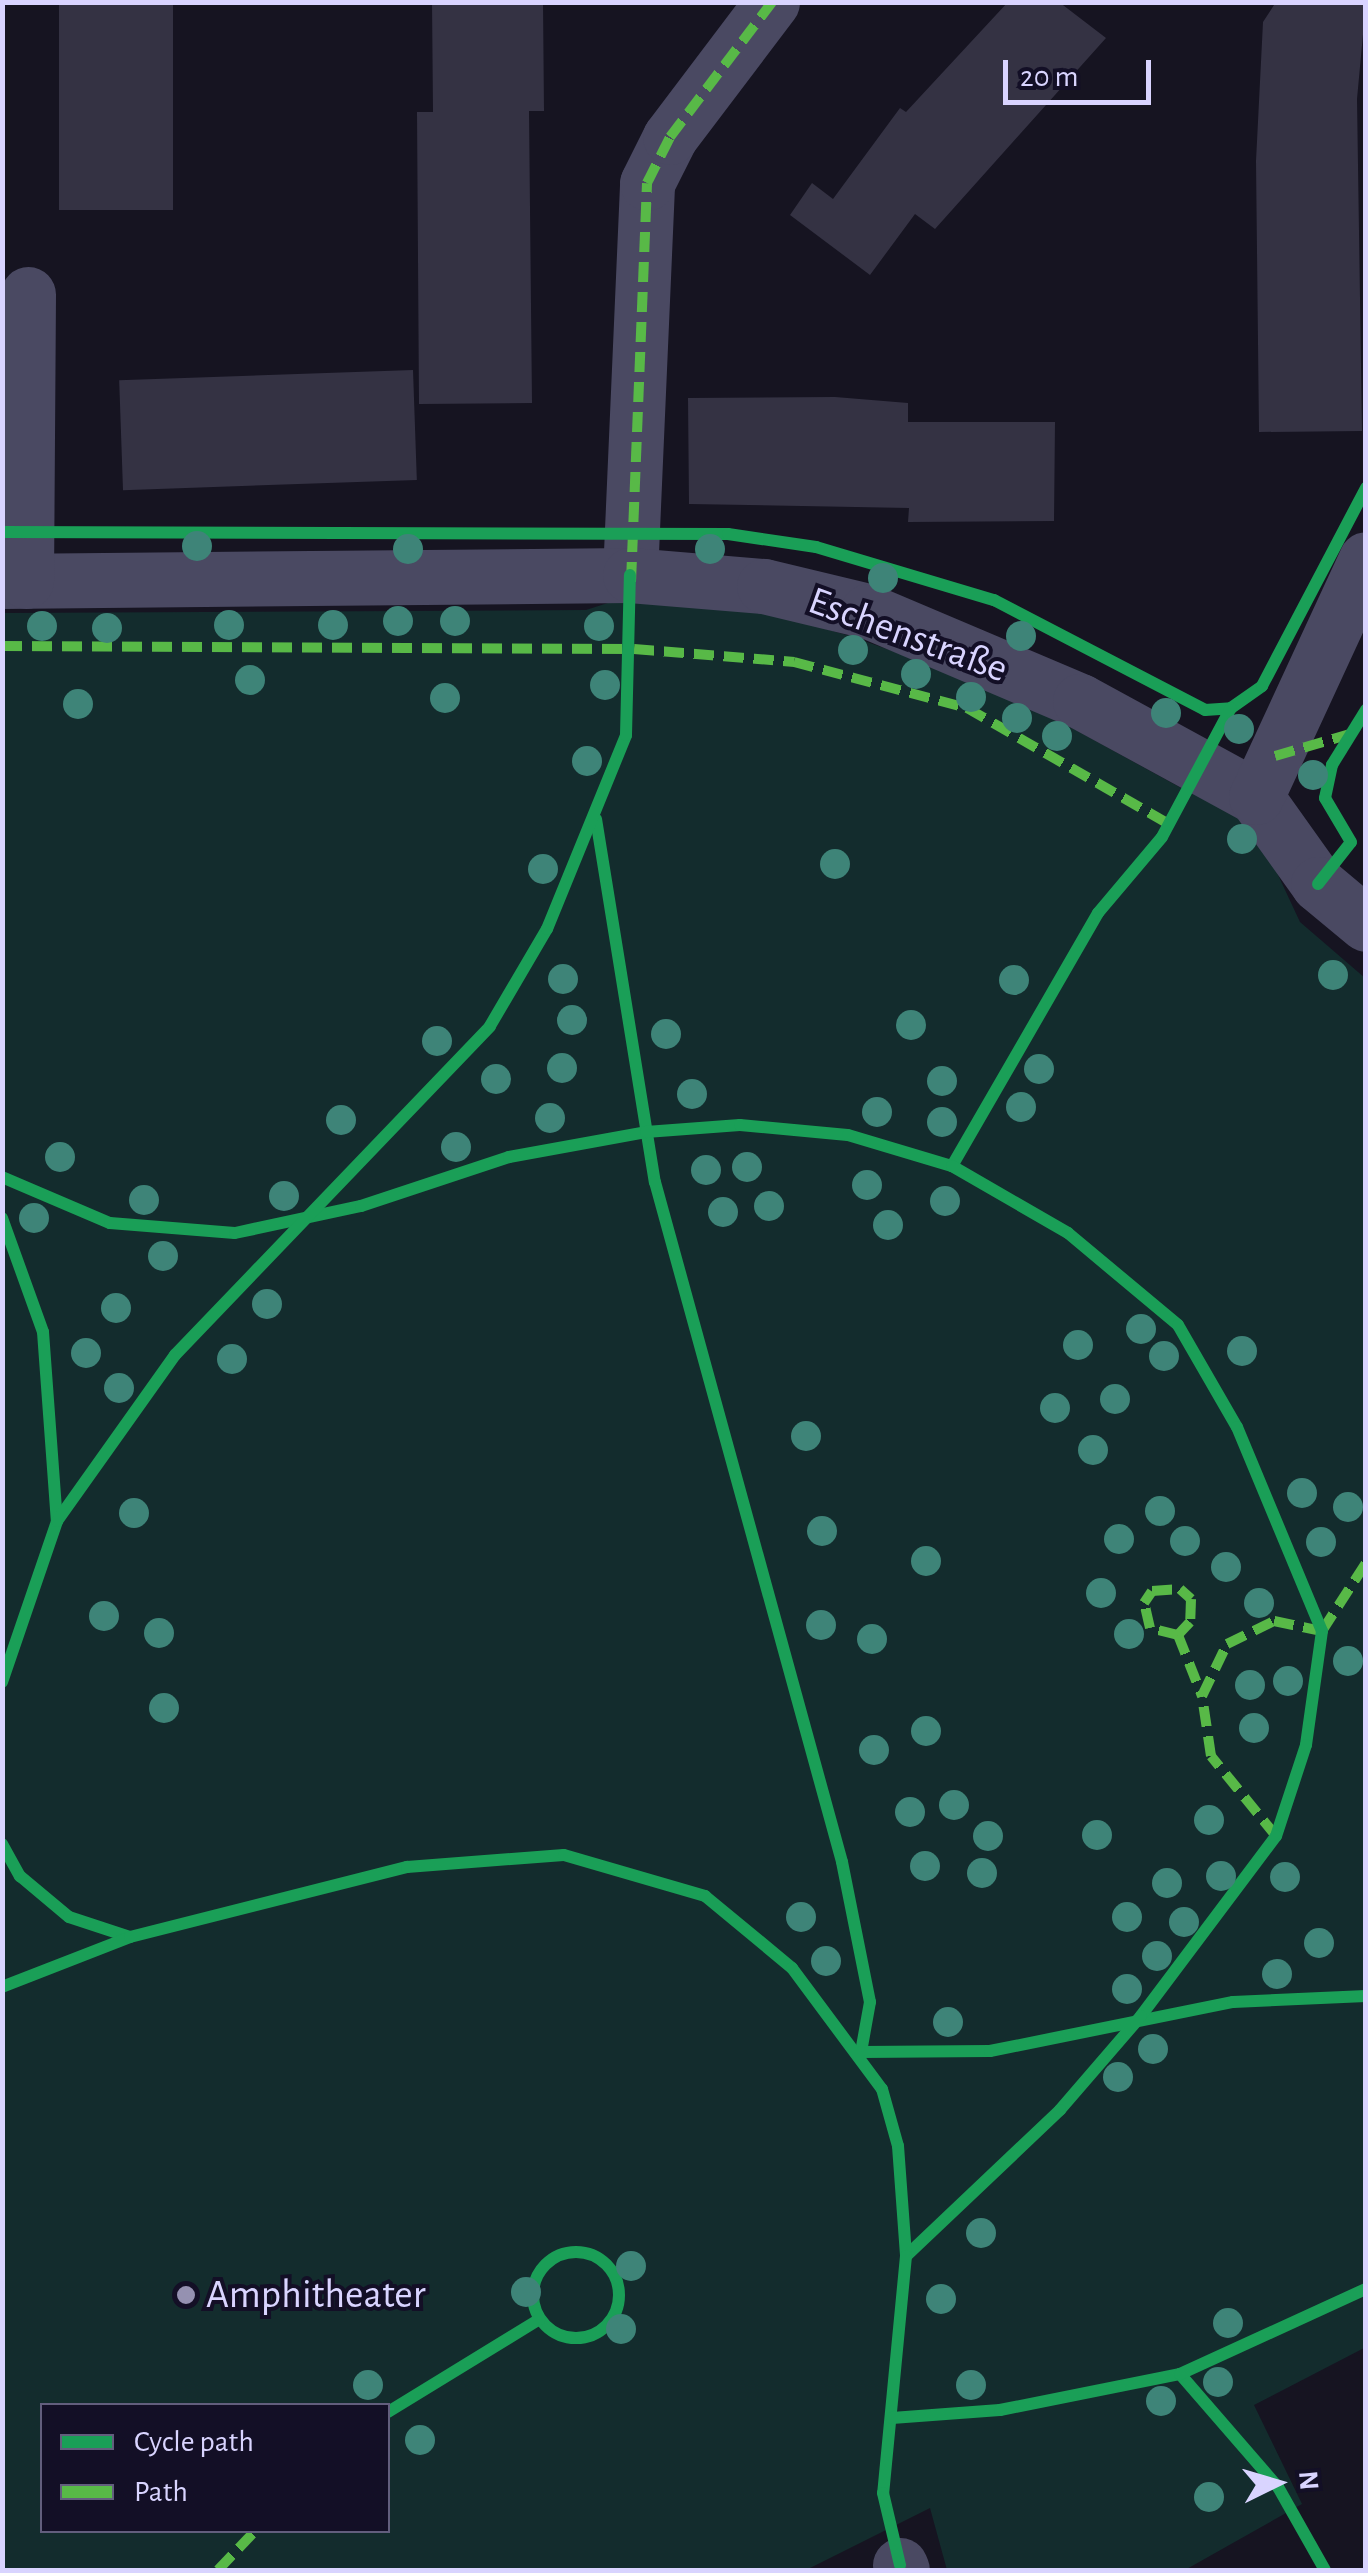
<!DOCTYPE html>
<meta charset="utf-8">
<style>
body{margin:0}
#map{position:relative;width:1368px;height:2573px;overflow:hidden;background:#161421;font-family:"Alegreya Sans",sans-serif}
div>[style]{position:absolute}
.green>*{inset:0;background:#132c2d}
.building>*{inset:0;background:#343243;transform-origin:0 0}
.minor>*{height:55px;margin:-27.5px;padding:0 27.5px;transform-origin:27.5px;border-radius:27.5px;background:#4a4962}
.quiet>*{height:10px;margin-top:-5px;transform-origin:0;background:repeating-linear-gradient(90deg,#58b947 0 20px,transparent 0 30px)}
.cycleway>*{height:12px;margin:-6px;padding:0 6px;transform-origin:6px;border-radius:6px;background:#1a9f57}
.cycleway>.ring{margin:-6px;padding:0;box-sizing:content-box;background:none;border:12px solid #1a9f57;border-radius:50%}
.trees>*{width:30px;height:30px;margin:-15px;border-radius:50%;background:#3e8478}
.dots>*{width:28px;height:28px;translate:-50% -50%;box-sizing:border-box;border:5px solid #130f26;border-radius:50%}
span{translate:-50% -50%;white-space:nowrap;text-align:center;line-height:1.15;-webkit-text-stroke:8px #130f26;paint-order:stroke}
.street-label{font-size:40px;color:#d9d4ff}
.poi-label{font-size:40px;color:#d9d4ff}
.left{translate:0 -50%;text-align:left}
.frame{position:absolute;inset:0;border:5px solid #d9d4ff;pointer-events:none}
.legend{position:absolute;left:40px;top:2403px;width:350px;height:130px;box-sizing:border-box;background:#130f26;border:2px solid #625e7d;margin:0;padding:12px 18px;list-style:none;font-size:30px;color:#d9d4ff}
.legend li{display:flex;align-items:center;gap:20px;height:50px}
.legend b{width:50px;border:2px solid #625e7d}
.north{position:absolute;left:1228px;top:2433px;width:100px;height:100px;-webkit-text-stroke:8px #130f26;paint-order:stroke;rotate:85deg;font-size:28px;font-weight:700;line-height:40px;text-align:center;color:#d9d4ff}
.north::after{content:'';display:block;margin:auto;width:35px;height:45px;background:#d9d4ff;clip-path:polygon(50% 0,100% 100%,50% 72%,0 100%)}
.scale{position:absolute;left:1003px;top:60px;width:148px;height:45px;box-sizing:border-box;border:5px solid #d9d4ff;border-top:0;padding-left:12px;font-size:30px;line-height:35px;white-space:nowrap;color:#d9d4ff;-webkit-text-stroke:8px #130f26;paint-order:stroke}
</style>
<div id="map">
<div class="green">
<div style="clip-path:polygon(evenodd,617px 600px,735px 603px,850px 636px,1003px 690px,1183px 789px,1225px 798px,1257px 830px,1300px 922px,1365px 978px,1366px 2347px,1254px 2405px,1302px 2504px,1185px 2570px,947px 2570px,930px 2508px,806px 2570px,3px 2570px,2px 613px,586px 610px,617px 600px,42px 2406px,388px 2406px,388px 2530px,42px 2530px,42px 2406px)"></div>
</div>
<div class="building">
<div style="left:59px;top:2px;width:114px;height:208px"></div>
<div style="clip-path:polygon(432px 2px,543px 2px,544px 111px,529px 111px,532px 403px,419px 404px,417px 112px,433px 112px)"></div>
<div style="clip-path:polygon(1008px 2px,1059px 2px,1106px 38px,935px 229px,915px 214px,870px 275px,790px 215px,812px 183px,833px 199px,900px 108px,906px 112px)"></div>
<div style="clip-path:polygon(1276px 2px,1366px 2px,1357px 99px,1362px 431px,1259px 432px,1256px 161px,1263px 22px)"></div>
<div style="left:413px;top:370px;width:110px;height:294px;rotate:88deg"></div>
<div style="clip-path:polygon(835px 397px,908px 403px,908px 422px,1055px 422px,1054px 521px,908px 522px,909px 508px,689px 504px,688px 398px)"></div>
</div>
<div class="minor">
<div style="left:630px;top:575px;width:392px;rotate:-87.5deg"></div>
<div style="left:647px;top:183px;width:51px;rotate:-63.4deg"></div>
<div style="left:670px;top:137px;width:169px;rotate:-52.9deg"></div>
<div style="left:2px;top:581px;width:628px;rotate:-0.55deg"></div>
<div style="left:630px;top:575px;width:134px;rotate:4.7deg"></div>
<div style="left:764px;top:586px;width:107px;rotate:13.5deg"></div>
<div style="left:868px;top:611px;width:230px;rotate:23deg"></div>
<div style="left:1080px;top:701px;width:200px;rotate:28.6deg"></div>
<div style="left:1256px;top:797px;width:107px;rotate:54.5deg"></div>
<div style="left:1318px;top:884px;width:62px;rotate:39.8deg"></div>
<div style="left:26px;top:581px;width:287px;rotate:-89.6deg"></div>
<div style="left:1256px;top:797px;width:262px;rotate:-65.2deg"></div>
<div style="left:900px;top:2565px;width:5px;rotate:68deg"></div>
</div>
<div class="quiet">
<div style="left:631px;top:582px;width:399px;rotate:-87.7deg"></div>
<div style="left:647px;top:183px;width:51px;rotate:-63.4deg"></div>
<div style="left:670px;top:137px;width:169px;rotate:-52.9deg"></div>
<div style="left:2px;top:646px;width:632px;rotate:0.27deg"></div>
<div style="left:634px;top:649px;width:161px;rotate:4.6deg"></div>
<div style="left:794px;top:662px;width:179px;rotate:14.9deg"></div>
<div style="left:967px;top:708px;width:231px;rotate:29.9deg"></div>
<div style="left:1275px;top:756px;width:78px;rotate:-16.3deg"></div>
<div style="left:1178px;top:1635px;width:29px;rotate:-166deg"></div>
<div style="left:1150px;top:1628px;width:26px;rotate:-103deg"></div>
<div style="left:1144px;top:1603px;width:14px;rotate:-56deg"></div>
<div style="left:1152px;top:1591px;width:28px;rotate:-4deg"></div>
<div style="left:1180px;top:1589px;width:15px;rotate:42deg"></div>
<div style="left:1191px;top:1599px;width:23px;rotate:92deg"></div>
<div style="left:1190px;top:1622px;width:18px;rotate:133deg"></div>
<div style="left:1178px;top:1635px;width:66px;rotate:68.5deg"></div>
<div style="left:1276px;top:1836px;width:103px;rotate:-129.1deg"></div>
<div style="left:1211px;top:1756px;width:61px;rotate:-98.5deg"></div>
<div style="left:1202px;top:1696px;width:58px;rotate:-64.3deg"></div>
<div style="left:1227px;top:1644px;width:52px;rotate:-26.1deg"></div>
<div style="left:1274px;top:1621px;width:49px;rotate:11.8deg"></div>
<div style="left:1322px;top:1631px;width:81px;rotate:-57.1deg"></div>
<div style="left:218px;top:2570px;width:55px;rotate:-46.5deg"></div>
</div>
<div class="cycleway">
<div style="left:2px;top:532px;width:726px;rotate:0.16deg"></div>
<div style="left:728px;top:534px;width:89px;rotate:8.4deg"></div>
<div style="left:816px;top:547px;width:186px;rotate:16.6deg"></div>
<div style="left:994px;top:600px;width:238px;rotate:27.5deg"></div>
<div style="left:1205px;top:710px;width:26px;rotate:-4deg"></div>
<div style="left:1231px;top:708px;width:38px;rotate:-35deg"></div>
<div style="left:1262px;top:686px;width:224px;rotate:-62.3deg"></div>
<div style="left:596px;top:819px;width:368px;rotate:80.8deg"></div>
<div style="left:655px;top:1182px;width:705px;rotate:74.62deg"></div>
<div style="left:842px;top:1862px;width:143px;rotate:78.7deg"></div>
<div style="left:870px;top:2002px;width:51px;rotate:100.2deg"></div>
<div style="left:861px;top:2052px;width:129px;rotate:-0.4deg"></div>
<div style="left:990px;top:2051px;width:248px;rotate:-11.4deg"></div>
<div style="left:1233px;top:2002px;width:133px;rotate:-2.6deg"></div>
<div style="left:1318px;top:884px;width:53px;rotate:-51.8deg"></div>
<div style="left:1351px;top:842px;width:51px;rotate:-120.6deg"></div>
<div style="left:1325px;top:798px;width:34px;rotate:-78deg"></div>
<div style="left:1332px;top:765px;width:65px;rotate:-58.3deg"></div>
<div style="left:952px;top:1166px;width:292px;rotate:-60deg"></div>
<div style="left:1098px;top:913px;width:99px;rotate:-49.9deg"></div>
<div style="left:1162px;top:837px;width:146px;rotate:-61.9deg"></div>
<div style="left:2px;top:1177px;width:117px;rotate:23.1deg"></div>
<div style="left:110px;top:1223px;width:125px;rotate:4.6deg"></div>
<div style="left:235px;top:1233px;width:129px;rotate:-12.1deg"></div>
<div style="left:361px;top:1206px;width:156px;rotate:-18.3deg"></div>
<div style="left:509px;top:1157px;width:139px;rotate:-10.3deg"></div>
<div style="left:646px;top:1132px;width:94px;rotate:-4.3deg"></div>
<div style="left:740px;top:1125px;width:108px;rotate:5.3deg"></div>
<div style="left:848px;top:1135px;width:109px;rotate:16.6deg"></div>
<div style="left:952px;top:1166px;width:134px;rotate:30deg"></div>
<div style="left:1068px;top:1233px;width:143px;rotate:39.9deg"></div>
<div style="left:1178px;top:1325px;width:118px;rotate:60deg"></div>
<div style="left:1237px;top:1427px;width:221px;rotate:67.4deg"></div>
<div style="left:1322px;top:1631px;width:115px;rotate:98deg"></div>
<div style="left:1306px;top:1745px;width:96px;rotate:108.2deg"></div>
<div style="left:1276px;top:1836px;width:225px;rotate:126.9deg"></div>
<div style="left:1141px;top:2016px;width:124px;rotate:130.8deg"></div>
<div style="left:1060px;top:2110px;width:212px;rotate:136.5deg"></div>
<div style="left:2px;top:1218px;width:121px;rotate:70.2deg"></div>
<div style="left:43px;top:1332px;width:190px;rotate:85.8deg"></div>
<div style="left:2px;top:1682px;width:170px;rotate:-71.1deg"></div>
<div style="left:57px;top:1521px;width:204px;rotate:-54.6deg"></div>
<div style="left:175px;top:1355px;width:455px;rotate:-46.2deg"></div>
<div style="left:490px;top:1026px;width:113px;rotate:-59.6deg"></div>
<div style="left:547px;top:929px;width:209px;rotate:-67.8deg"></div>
<div style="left:626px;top:735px;width:160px;rotate:-88.6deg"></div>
<div style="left:2px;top:1844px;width:37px;rotate:61deg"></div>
<div style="left:20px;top:1876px;width:64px;rotate:39.9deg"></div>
<div style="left:69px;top:1917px;width:64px;rotate:18.2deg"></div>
<div style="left:2px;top:1987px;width:137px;rotate:-21.3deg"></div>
<div style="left:130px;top:1937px;width:286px;rotate:-14.2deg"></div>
<div style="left:407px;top:1867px;width:157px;rotate:-4.4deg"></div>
<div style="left:564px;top:1855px;width:147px;rotate:16.2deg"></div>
<div style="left:705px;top:1896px;width:113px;rotate:39.6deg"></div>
<div style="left:792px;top:1968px;width:151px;rotate:53.4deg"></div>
<div style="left:882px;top:2089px;width:59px;rotate:74.3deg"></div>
<div style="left:898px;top:2146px;width:110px;rotate:85.8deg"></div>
<div style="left:906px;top:2256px;width:238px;rotate:95.5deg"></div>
<div style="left:883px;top:2493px;width:74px;rotate:76.7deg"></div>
<div class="ring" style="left:533px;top:2252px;width:74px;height:74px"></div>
<div style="left:1180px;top:2374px;width:150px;rotate:49.1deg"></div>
<div style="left:1278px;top:2487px;width:95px;rotate:60.5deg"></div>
<div style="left:388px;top:2412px;width:178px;rotate:-31.5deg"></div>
<div style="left:892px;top:2418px;width:108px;rotate:-4.2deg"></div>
<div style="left:1000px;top:2410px;width:184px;rotate:-11.3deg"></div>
<div style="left:1180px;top:2374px;width:205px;rotate:-24.6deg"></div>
</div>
<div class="trees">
<div style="left:197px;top:546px"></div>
<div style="left:408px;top:549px"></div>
<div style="left:710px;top:549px"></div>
<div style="left:883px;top:578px"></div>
<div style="left:398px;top:621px"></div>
<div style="left:455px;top:621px"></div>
<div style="left:229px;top:625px"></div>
<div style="left:333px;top:625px"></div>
<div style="left:42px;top:626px"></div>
<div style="left:599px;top:626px"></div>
<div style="left:107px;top:628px"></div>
<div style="left:1021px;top:636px"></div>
<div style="left:853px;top:650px"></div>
<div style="left:916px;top:674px"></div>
<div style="left:250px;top:680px"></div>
<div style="left:605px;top:685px"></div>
<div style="left:971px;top:697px"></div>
<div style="left:445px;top:698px"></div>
<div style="left:78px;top:704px"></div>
<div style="left:1166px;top:713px"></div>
<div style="left:1017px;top:718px"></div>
<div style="left:1239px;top:729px"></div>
<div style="left:1057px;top:736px"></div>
<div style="left:587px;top:761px"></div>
<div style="left:1313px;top:775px"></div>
<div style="left:1242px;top:839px"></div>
<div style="left:835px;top:864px"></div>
<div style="left:543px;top:869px"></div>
<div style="left:1333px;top:975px"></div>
<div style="left:563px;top:979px"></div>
<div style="left:1014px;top:980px"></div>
<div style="left:572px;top:1020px"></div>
<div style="left:911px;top:1025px"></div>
<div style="left:666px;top:1034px"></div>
<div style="left:437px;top:1041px"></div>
<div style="left:562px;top:1068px"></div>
<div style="left:1039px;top:1069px"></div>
<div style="left:496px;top:1079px"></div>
<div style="left:942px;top:1081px"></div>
<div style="left:692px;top:1094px"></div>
<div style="left:1021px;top:1107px"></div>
<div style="left:877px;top:1112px"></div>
<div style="left:550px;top:1118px"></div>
<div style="left:341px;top:1120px"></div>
<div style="left:942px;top:1122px"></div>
<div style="left:456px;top:1147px"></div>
<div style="left:60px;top:1157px"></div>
<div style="left:747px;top:1167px"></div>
<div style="left:706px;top:1170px"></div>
<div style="left:867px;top:1185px"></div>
<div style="left:284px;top:1196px"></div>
<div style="left:144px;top:1200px"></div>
<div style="left:945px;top:1201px"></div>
<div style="left:769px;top:1206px"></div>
<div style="left:723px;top:1212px"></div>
<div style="left:34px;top:1218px"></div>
<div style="left:888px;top:1225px"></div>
<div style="left:163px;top:1256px"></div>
<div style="left:267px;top:1304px"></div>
<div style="left:116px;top:1308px"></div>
<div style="left:1141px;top:1329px"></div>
<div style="left:1078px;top:1345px"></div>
<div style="left:1242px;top:1351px"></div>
<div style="left:86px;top:1353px"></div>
<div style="left:1164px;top:1356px"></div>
<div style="left:232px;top:1359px"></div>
<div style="left:119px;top:1388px"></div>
<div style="left:1115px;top:1399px"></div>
<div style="left:1055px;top:1408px"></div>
<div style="left:806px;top:1436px"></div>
<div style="left:1093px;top:1450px"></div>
<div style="left:1302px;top:1493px"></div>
<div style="left:1348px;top:1507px"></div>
<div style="left:1160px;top:1511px"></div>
<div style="left:134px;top:1513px"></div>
<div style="left:822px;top:1531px"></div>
<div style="left:1119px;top:1539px"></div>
<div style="left:1185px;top:1541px"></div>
<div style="left:1321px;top:1542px"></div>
<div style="left:926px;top:1561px"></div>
<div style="left:1226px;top:1567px"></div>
<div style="left:1101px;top:1593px"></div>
<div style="left:1259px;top:1603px"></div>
<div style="left:104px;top:1616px"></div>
<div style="left:821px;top:1625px"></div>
<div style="left:159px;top:1633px"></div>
<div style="left:1129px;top:1634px"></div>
<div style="left:872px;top:1639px"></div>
<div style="left:1348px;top:1661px"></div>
<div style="left:1288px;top:1681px"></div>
<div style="left:1250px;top:1685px"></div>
<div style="left:164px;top:1708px"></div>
<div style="left:1254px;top:1728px"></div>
<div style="left:926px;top:1731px"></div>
<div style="left:874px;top:1750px"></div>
<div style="left:954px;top:1805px"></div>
<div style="left:910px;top:1812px"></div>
<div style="left:1209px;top:1820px"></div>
<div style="left:1097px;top:1835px"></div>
<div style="left:988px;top:1836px"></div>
<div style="left:925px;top:1866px"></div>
<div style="left:982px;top:1873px"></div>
<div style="left:1221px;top:1876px"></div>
<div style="left:1285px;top:1877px"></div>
<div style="left:1167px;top:1883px"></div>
<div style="left:801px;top:1917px"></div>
<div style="left:1127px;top:1917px"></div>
<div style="left:1184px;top:1922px"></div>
<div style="left:1319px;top:1943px"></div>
<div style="left:1157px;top:1956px"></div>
<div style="left:826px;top:1961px"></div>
<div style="left:1277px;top:1974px"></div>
<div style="left:1127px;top:1989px"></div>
<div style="left:948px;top:2022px"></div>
<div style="left:1153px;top:2049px"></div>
<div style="left:1118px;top:2077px"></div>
<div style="left:981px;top:2233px"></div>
<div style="left:631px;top:2266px"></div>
<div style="left:526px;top:2292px"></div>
<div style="left:941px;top:2299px"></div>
<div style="left:1228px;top:2323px"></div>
<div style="left:621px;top:2329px"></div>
<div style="left:1218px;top:2382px"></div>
<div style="left:368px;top:2385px"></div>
<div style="left:971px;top:2385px"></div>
<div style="left:1161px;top:2401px"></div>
<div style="left:420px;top:2440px"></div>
<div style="left:1209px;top:2497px"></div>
</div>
<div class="dots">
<div style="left:186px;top:2295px;background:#9591b1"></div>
</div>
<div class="street-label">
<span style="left:908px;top:635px;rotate:20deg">Eschenstraße</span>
</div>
<div class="poi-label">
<span class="left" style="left:206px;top:2295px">Amphitheater</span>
</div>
<div class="frame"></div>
<ul class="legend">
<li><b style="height:12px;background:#1a9f57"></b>Cycle path</li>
<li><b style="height:12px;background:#58b947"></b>Path</li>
</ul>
<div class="north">N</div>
<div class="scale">20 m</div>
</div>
